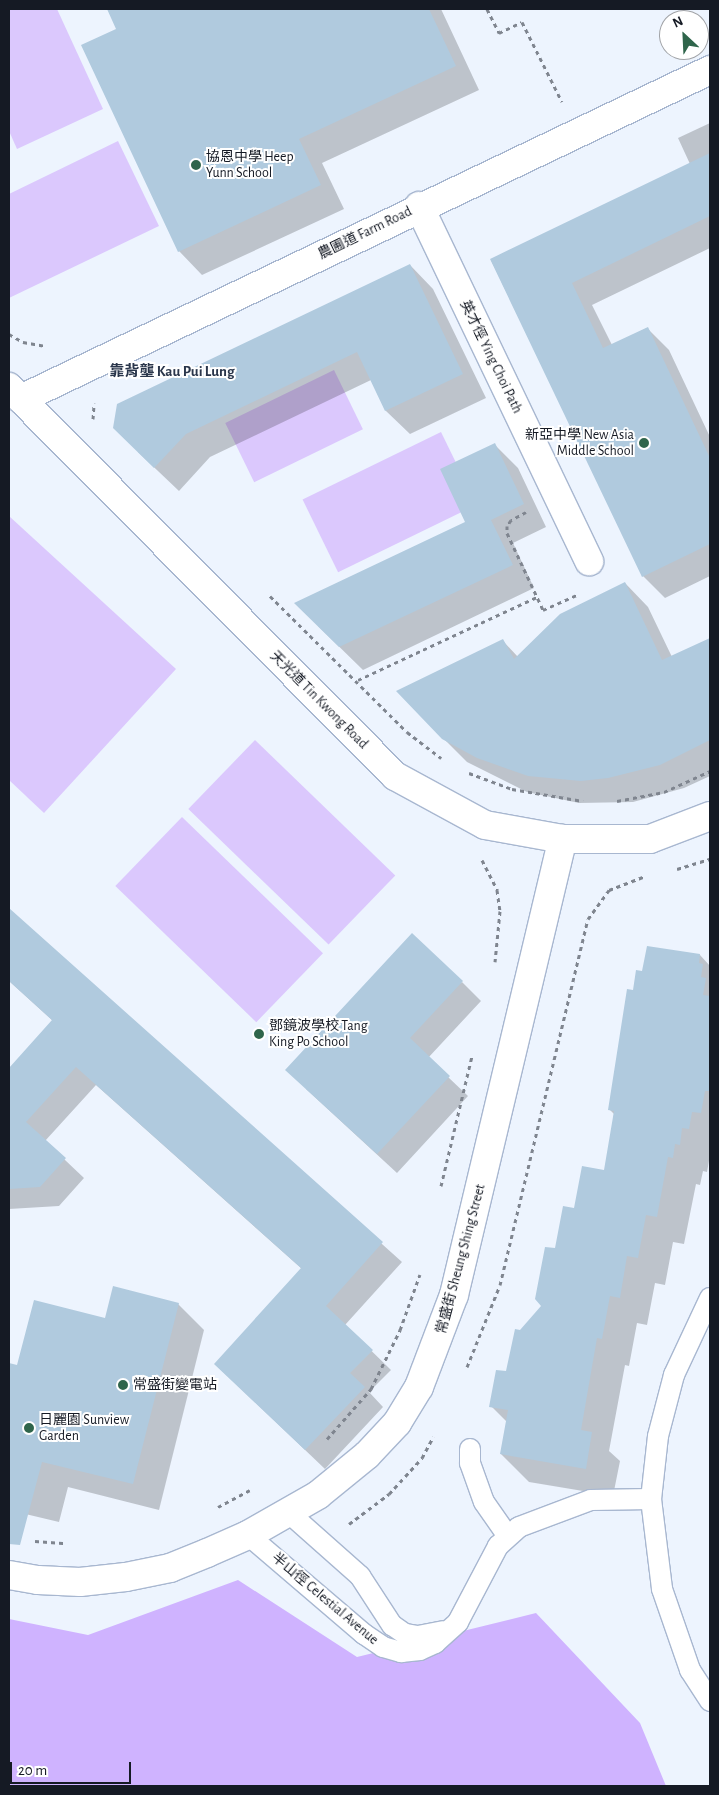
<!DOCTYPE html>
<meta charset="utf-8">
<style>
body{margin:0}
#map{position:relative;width:719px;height:1795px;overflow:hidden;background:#edf4fe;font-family:"Alegreya Sans","Noto Sans TC",sans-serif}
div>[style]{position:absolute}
.green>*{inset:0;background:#dbc8fd;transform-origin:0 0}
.forest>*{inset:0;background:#cfb3ff}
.shadow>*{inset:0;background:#0003}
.building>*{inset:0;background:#b0cade}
.path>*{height:3px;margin-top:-1.5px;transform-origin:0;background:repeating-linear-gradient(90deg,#7f858f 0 4px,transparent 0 8px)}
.roads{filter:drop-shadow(1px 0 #a8b7d0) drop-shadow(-1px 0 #a8b7d0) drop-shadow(0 1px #a8b7d0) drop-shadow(0 -1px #a8b7d0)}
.service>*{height:20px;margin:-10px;padding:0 10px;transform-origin:10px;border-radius:10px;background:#fff}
.minor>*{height:28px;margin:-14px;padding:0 14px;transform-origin:14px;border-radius:14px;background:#fff}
.tertiary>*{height:28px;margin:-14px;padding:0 14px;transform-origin:14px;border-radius:14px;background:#fff}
.dots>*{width:14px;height:14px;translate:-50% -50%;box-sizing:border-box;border:2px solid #fff;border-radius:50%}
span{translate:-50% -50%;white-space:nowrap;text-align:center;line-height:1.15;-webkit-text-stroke:4px #fff;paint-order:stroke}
.poi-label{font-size:14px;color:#151a24}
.left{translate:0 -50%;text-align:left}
.right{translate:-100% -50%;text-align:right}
.street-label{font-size:14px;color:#151a24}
.neighbourhood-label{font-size:15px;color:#2a364b;font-weight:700}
.frame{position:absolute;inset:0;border:10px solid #151a24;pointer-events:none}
.north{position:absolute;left:659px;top:10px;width:50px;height:50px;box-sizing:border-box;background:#fff;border:1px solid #a1a3a7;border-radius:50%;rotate:335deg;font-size:14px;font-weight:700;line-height:20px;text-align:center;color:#151a24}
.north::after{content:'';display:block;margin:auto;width:18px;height:22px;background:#2f654b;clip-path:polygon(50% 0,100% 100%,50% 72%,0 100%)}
.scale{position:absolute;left:10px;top:1762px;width:121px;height:22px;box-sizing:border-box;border:2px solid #151a24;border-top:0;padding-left:6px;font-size:15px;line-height:18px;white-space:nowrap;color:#151a24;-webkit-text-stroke:4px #fff;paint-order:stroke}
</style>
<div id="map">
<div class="green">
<div style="clip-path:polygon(9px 9px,57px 9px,103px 109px,17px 149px,9px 131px)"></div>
<div style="clip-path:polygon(118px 141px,159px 226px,9px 298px,9px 194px)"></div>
<div style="left:334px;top:370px;width:66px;height:121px;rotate:64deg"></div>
<div style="left:441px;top:432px;width:81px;height:154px;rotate:64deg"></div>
<div style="clip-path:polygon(9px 516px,176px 669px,44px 813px,9px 780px)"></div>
<div style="left:255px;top:740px;width:195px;height:96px;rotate:44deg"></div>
<div style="left:182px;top:817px;width:196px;height:96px;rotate:44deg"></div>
</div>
<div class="forest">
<div style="clip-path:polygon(238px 1580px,357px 1657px,536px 1613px,640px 1723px,666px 1786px,9px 1786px,9px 1619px,88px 1635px)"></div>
</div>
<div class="shadow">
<div style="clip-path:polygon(109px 9px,441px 9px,479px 90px,322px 163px,344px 209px,202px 275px,179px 251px,118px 29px)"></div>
<div style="clip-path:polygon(710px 123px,710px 248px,592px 305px,612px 345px,647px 328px,669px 350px,710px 437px,710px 576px,665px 598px,643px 576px,491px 260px,690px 164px,678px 138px)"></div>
<div style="clip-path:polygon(410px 265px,433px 289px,486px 398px,410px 434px,386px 411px,371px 380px,210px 457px,179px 491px,138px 452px)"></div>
<div style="clip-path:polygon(495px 445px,518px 468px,546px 527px,513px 543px,534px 588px,363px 670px,318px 626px,467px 522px)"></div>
<div style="clip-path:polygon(625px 583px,648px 607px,672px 657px,703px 643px,710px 650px,710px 776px,684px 788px,633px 802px,579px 803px,527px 792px,467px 762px,443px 738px,503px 641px,518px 657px)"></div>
<div style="clip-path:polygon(9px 909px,402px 1262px,345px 1325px,391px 1370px,369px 1392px,383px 1407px,325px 1469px,215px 1364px,302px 1269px,96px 1085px,45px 1141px,84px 1178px,59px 1206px,9px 1209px,9px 1070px,53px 1021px,9px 981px)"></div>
<div style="clip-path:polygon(700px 955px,710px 966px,710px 1155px,707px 1172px,703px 1171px,700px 1185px,696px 1184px,684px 1244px,673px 1242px,665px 1285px,655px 1283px,647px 1325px,637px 1323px,629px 1366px,625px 1365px,609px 1451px,620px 1461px,613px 1496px,529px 1482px,501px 1454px,507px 1422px,491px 1406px,507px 1373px,520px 1331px,543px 1306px,556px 1250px,575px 1210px,606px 1171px,614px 1114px,610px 1110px,634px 992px,643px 973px)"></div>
<div style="clip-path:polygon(462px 982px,481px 1001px,428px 1058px,468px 1096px,397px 1173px,306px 1089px)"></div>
<div style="clip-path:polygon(178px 1304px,204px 1330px,159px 1510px,68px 1487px,59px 1522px,17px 1512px,9px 1503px,9px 1365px,18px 1367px,106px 1319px)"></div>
</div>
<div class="building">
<div style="clip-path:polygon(107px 9px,429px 9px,456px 66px,299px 139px,321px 185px,178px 252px,81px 45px,116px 29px)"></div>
<div style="clip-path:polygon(710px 153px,710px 216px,572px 283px,603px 348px,648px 327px,710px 458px,710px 544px,642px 577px,490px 259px)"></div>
<div style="clip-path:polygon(410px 264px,463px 374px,385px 411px,357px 352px,186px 434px,154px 468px,113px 428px,117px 404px)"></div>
<div style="clip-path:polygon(495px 443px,524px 504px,491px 520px,513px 565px,339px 647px,294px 603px,465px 522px,440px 469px)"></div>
<div style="clip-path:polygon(625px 582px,662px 660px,710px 638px,710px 740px,660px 765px,608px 778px,581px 781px,528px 776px,477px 758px,442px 739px,396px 691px,503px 639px,514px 659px,560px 614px)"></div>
<div style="clip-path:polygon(9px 908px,383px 1242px,326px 1306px,373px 1350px,350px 1373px,365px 1387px,305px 1450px,214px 1364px,301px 1268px,76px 1067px,26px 1122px,66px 1158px,40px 1187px,9px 1189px,9px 1068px,52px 1020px,9px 981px)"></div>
<div style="clip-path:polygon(412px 933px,463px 981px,410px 1038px,450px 1076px,377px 1154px,285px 1070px)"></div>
<div style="clip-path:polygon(647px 946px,700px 954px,699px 963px,703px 964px,701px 977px,706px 978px,703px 995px,710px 996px,710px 1091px,705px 1091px,701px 1113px,692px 1112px,689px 1129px,682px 1128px,680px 1145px,675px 1144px,673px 1158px,668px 1157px,657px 1217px,646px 1215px,638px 1258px,627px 1256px,620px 1298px,610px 1296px,602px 1339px,597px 1338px,581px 1430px,592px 1432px,586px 1469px,500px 1454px,508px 1410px,489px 1407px,496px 1370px,506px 1371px,515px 1329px,520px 1330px,541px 1306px,535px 1299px,545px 1247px,555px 1248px,563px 1206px,574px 1208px,582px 1166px,604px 1170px,614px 1111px,608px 1110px,627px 989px,633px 990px,636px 970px,642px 971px)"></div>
<div style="clip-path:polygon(113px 1286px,179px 1303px,133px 1484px,42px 1462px,20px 1545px,9px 1544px,9px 1363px,17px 1365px,34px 1300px,105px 1318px)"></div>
</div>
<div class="path">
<div style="left:487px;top:9px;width:27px;rotate:63deg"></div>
<div style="left:499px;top:33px;width:25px;rotate:-26deg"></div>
<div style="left:522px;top:22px;width:89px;rotate:63.4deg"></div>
<div style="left:9px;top:334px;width:16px;rotate:30deg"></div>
<div style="left:23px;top:342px;width:23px;rotate:10deg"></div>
<div style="left:93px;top:419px;width:16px;rotate:-86deg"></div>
<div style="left:526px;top:512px;width:17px;rotate:152deg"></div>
<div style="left:511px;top:520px;width:7px;rotate:124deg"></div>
<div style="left:507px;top:526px;width:7px;rotate:90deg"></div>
<div style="left:507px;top:533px;width:85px;rotate:64.9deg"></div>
<div style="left:543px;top:610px;width:39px;rotate:-24deg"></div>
<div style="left:270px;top:596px;width:193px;rotate:44.8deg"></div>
<div style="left:407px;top:732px;width:43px;rotate:37.4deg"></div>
<div style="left:358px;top:680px;width:197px;rotate:-24.9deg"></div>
<div style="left:469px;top:773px;width:46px;rotate:20.4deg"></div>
<div style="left:512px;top:789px;width:72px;rotate:9.6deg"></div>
<div style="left:617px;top:801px;width:48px;rotate:-10.8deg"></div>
<div style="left:664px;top:792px;width:51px;rotate:-24.5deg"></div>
<div style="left:482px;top:860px;width:34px;rotate:63deg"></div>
<div style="left:497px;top:890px;width:21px;rotate:82deg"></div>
<div style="left:500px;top:911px;width:51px;rotate:95.6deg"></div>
<div style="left:677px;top:869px;width:34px;rotate:-17deg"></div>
<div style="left:441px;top:1186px;width:134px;rotate:-76.6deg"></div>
<div style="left:467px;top:1367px;width:88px;rotate:-68.1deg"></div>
<div style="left:500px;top:1285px;width:376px;rotate:-76.5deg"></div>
<div style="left:588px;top:919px;width:36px;rotate:-54deg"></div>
<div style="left:609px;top:890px;width:39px;rotate:-21deg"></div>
<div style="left:327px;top:1439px;width:67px;rotate:-48.7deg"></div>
<div style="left:371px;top:1389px;width:66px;rotate:-63.8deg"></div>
<div style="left:400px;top:1330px;width:59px;rotate:-70.3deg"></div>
<div style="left:218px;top:1507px;width:36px;rotate:-28deg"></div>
<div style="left:349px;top:1524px;width:50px;rotate:-36.9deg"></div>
<div style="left:389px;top:1494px;width:49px;rotate:-47.5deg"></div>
<div style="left:422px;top:1458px;width:24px;rotate:-62deg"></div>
<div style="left:35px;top:1541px;width:31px;rotate:4deg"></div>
</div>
<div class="roads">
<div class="service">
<div style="left:710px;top:1298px;width:85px;rotate:115.1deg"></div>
<div style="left:674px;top:1375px;width:63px;rotate:104.7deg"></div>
<div style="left:658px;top:1436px;width:63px;rotate:96.3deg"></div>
<div style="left:651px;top:1499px;width:91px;rotate:83deg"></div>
<div style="left:662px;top:1589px;width:86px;rotate:70.9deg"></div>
<div style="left:690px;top:1670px;width:37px;rotate:57deg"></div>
<div style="left:470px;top:1449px;width:14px;rotate:90deg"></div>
<div style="left:470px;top:1463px;width:41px;rotate:70.3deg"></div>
<div style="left:484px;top:1502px;width:40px;rotate:55.1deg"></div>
<div style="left:289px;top:1513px;width:95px;rotate:41.6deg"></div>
<div style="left:360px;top:1576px;width:59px;rotate:56.9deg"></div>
<div style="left:392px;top:1625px;width:16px;rotate:35deg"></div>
<div style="left:405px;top:1634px;width:13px;rotate:9deg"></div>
<div style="left:418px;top:1636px;width:25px;rotate:-11deg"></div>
<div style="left:248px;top:1535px;width:153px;rotate:40.5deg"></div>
<div style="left:364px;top:1634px;width:23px;rotate:34deg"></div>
<div style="left:383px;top:1647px;width:19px;rotate:16deg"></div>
<div style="left:401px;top:1652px;width:19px;rotate:-6deg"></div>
<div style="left:420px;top:1650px;width:17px;rotate:-25deg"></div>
<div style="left:435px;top:1643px;width:31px;rotate:-42deg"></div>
<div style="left:458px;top:1622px;width:86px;rotate:-62.2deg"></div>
<div style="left:498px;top:1546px;width:28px;rotate:-42deg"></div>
<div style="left:519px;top:1527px;width:77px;rotate:-20.6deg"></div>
<div style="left:591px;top:1500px;width:60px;rotate:-1deg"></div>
</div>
<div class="minor">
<div style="left:419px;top:206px;width:394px;rotate:64.4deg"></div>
</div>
<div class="tertiary">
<div style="left:9px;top:387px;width:548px;rotate:45.22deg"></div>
<div style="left:395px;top:776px;width:102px;rotate:28.6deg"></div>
<div style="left:485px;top:825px;width:79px;rotate:10.2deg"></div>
<div style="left:563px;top:839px;width:87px"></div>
<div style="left:650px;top:839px;width:64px;rotate:-21deg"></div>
<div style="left:21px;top:399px;width:764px;rotate:-25.52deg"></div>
<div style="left:9px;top:1575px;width:29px;rotate:10deg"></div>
<div style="left:38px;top:1580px;width:42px;rotate:2.7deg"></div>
<div style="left:80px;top:1582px;width:46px;rotate:-6.2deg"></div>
<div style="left:126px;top:1577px;width:45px;rotate:-11.6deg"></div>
<div style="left:170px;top:1568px;width:40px;rotate:-22deg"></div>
<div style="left:207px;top:1553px;width:45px;rotate:-23.7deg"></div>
<div style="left:248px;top:1535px;width:81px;rotate:-29.7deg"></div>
<div style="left:318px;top:1495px;width:63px;rotate:-39.2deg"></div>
<div style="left:367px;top:1455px;width:44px;rotate:-46.8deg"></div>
<div style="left:397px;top:1423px;width:42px;rotate:-58.6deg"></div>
<div style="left:419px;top:1387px;width:98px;rotate:-69.2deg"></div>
<div style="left:454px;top:1295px;width:469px;rotate:-76.6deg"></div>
</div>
</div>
<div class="dots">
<div style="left:196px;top:165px;background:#2f654b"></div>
<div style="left:644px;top:443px;background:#2f654b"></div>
<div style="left:259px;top:1034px;background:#2f654b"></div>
<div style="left:123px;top:1385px;background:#2f654b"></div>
<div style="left:29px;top:1428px;background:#2f654b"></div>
</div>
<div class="poi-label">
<span class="left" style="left:206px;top:165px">協恩中學 Heep<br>Yunn School</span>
<span class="right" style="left:634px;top:443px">新亞中學 New Asia<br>Middle School</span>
<span class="left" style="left:269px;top:1034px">鄧鏡波學校 Tang<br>King Po School</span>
<span class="left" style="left:133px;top:1385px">常盛街變電站</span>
<span class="left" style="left:39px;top:1428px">日麗園 Sunview<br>Garden</span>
</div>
<div class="street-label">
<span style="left:365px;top:233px;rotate:-26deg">農圃道 Farm Road</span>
<span style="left:491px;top:357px;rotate:64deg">英才徑 Ying Choi Path</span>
<span style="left:319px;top:700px;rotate:45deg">天光道 Tin Kwong Road</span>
<span style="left:461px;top:1259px;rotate:-75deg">常盛街 Sheung Shing Street</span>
<span style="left:325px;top:1599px;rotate:40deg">半山徑 Celestial Avenue</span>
</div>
<div class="neighbourhood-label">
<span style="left:172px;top:372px">靠背壟 Kau Pui Lung</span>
</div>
<div class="frame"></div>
<div class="north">N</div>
<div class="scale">20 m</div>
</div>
